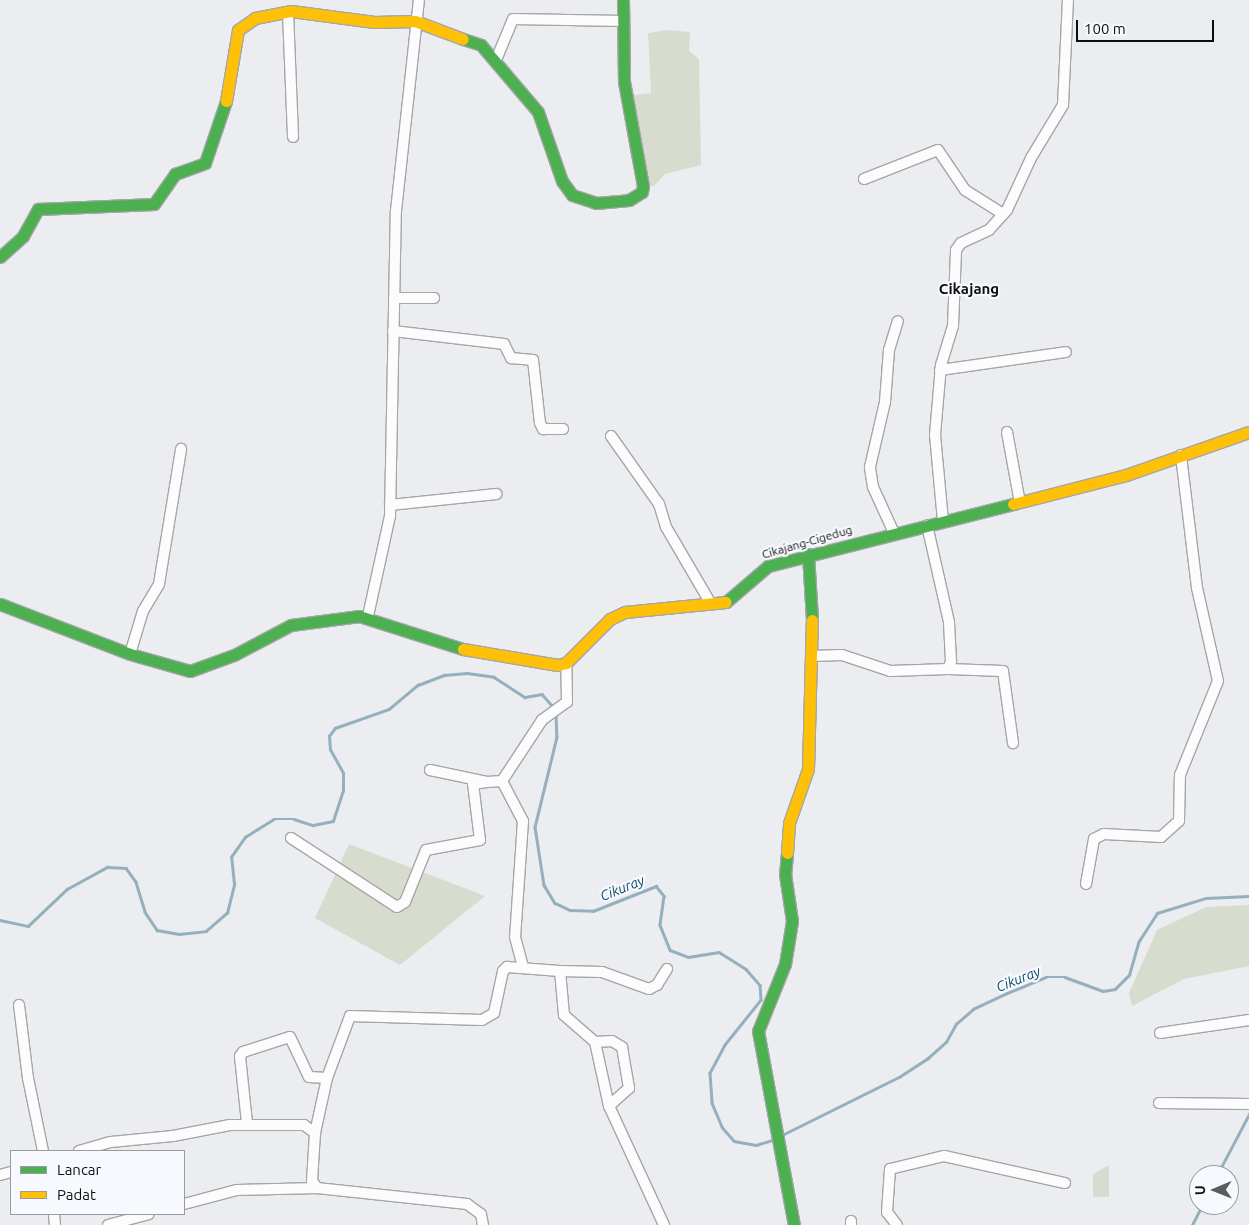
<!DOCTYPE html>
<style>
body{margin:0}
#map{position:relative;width:1249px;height:1225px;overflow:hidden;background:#ebedf0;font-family:Ubuntu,sans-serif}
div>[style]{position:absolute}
.green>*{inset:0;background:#d8dcce}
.stream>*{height:2.5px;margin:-1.25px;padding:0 1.25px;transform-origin:1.25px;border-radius:1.25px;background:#96afbe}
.roads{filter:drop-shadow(1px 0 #a5a6a8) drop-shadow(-1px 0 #a5a6a8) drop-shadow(0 1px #a5a6a8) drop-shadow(0 -1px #a5a6a8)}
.street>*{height:10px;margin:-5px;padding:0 5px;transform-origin:5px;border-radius:5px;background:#fcfcfd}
.fast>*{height:11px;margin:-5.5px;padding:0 5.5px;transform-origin:5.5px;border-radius:5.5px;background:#4caf50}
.slow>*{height:11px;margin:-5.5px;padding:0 5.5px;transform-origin:5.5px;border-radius:5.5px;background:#ffc107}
span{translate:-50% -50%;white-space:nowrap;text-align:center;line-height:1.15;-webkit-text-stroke:4.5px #f7f9fe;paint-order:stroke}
.street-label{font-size:12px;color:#0d0e10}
.water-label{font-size:14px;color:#0c4d6b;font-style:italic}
.quarter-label{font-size:15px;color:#0d0e10;font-weight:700}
.legend{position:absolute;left:10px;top:1150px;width:175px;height:65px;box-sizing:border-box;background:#f7f9fe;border:1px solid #999b9f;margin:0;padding:6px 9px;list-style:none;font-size:15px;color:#0d0e10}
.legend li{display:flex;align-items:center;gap:10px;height:25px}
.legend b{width:25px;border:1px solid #999b9f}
.north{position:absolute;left:1189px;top:1165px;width:50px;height:50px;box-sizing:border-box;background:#f7f9fe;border:1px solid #999b9f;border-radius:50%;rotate:269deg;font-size:14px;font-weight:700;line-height:20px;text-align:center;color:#0d0e10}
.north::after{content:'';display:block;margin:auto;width:18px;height:22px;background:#5b5c5e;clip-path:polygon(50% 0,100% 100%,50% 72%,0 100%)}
.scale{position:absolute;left:1076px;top:20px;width:138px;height:22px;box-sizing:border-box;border:2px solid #0d0e10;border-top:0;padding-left:6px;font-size:15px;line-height:18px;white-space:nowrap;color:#0d0e10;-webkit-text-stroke:4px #f7f9fe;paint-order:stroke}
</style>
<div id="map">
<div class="green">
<div style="clip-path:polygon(669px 30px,690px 32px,689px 51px,699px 59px,701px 165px,665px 174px,654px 186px,648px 186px,627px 96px,651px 93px,648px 33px)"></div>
<div style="clip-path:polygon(349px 844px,485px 896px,400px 965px,315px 918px)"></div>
<div style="clip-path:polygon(1249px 905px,1249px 966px,1184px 979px,1132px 1006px,1129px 993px,1157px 930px,1206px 907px)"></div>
<div style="clip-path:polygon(1109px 1165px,1109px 1197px,1093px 1197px,1093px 1174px)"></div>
</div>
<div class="stream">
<div style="left:556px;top:713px;width:24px;rotate:88deg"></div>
<div style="left:557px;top:737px;width:93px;rotate:103.7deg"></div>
<div style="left:535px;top:827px;width:59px;rotate:81.2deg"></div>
<div style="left:544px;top:885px;width:21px;rotate:59deg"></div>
<div style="left:555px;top:903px;width:17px;rotate:25deg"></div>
<div style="left:570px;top:910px;width:23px;rotate:2deg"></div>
<div style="left:593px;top:911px;width:68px;rotate:-21.6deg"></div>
<div style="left:656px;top:886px;width:13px;rotate:51deg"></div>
<div style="left:664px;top:896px;width:29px;rotate:98deg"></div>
<div style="left:660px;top:925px;width:27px;rotate:68deg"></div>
<div style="left:670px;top:950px;width:19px;rotate:21deg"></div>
<div style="left:688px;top:957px;width:31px;rotate:-9deg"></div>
<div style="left:719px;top:952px;width:32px;rotate:32deg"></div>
<div style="left:746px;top:969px;width:21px;rotate:49deg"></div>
<div style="left:760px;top:985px;width:15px;rotate:86deg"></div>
<div style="left:761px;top:1000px;width:58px;rotate:128.7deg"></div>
<div style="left:725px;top:1045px;width:32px;rotate:118deg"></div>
<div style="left:710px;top:1073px;width:30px;rotate:86deg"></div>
<div style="left:712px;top:1103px;width:26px;rotate:67deg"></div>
<div style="left:722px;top:1127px;width:18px;rotate:49deg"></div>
<div style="left:734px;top:1141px;width:22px;rotate:10deg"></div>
<div style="left:756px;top:1145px;width:17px;rotate:-17deg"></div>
<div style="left:0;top:920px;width:29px;rotate:12deg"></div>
<div style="left:28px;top:926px;width:54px;rotate:-43.5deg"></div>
<div style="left:67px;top:889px;width:46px;rotate:-28.8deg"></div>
<div style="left:107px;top:867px;width:19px;rotate:3deg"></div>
<div style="left:126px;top:868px;width:17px;rotate:54deg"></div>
<div style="left:136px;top:882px;width:31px;rotate:73deg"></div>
<div style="left:145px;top:912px;width:22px;rotate:56deg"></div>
<div style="left:157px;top:930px;width:22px;rotate:10deg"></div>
<div style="left:179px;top:934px;width:27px;rotate:-6deg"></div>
<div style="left:206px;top:931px;width:28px;rotate:-41deg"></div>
<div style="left:227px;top:913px;width:30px;rotate:-76deg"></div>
<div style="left:234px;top:884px;width:27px;rotate:-96deg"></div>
<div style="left:231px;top:857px;width:24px;rotate:-55deg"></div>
<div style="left:245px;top:837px;width:34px;rotate:-32deg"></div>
<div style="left:274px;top:819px;width:20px"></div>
<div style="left:294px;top:819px;width:20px;rotate:18deg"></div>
<div style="left:313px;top:825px;width:20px;rotate:-11deg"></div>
<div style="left:333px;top:821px;width:32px;rotate:-72deg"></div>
<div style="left:343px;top:791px;width:18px;rotate:-90deg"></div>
<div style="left:343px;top:773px;width:26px;rotate:-119deg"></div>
<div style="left:330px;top:750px;width:14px;rotate:-94deg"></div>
<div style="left:329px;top:736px;width:10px;rotate:-53deg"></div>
<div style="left:335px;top:728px;width:57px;rotate:-19.4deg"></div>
<div style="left:389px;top:709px;width:38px;rotate:-40deg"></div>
<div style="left:418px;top:685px;width:28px;rotate:-21deg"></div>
<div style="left:444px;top:675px;width:23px;rotate:-5deg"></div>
<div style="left:467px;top:673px;width:27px;rotate:8deg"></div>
<div style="left:494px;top:677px;width:37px;rotate:33deg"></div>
<div style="left:525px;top:697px;width:17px;rotate:-10deg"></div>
<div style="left:542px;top:694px;width:18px;rotate:49deg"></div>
<div style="left:782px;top:1135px;width:131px;rotate:-26.4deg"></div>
<div style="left:899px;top:1077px;width:35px;rotate:-33deg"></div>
<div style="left:928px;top:1058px;width:24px;rotate:-42deg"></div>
<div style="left:946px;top:1042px;width:21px;rotate:-61deg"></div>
<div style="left:956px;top:1024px;width:23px;rotate:-41deg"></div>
<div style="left:973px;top:1009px;width:35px;rotate:-25deg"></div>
<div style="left:1005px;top:994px;width:44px;rotate:-22.5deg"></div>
<div style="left:1046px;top:977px;width:19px"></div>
<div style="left:1065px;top:977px;width:40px;rotate:20.2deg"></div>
<div style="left:1103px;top:991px;width:12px;rotate:-9deg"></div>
<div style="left:1115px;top:989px;width:20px;rotate:-45deg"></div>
<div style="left:1129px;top:975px;width:35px;rotate:-74deg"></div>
<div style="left:1139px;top:941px;width:33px;rotate:-57deg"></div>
<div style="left:1157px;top:913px;width:51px;rotate:-17deg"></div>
<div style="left:1206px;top:898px;width:43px;rotate:-2.7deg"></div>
<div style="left:1217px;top:1175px;width:69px;rotate:-62.3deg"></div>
<div style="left:1192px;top:1225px;width:22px;rotate:-63deg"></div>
</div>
<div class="roads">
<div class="street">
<div style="left:288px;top:12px;width:125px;rotate:87.7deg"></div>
<div style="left:496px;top:60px;width:44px;rotate:-67.5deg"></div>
<div style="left:513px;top:19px;width:110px;rotate:1deg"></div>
<div style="left:864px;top:179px;width:79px;rotate:-21.4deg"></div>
<div style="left:938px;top:150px;width:48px;rotate:56deg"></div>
<div style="left:965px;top:190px;width:45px;rotate:32.3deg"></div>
<div style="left:394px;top:298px;width:40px"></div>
<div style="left:393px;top:331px;width:112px;rotate:6.7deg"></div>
<div style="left:504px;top:344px;width:16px;rotate:63deg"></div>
<div style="left:511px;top:358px;width:22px;rotate:5deg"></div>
<div style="left:533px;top:360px;width:63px;rotate:83.7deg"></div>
<div style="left:540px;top:423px;width:7px;rotate:63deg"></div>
<div style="left:543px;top:429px;width:20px"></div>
<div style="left:940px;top:370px;width:127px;rotate:-8.1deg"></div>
<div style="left:1007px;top:432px;width:72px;rotate:79.6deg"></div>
<div style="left:611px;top:436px;width:83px;rotate:54.8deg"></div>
<div style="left:659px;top:504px;width:24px;rotate:73deg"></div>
<div style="left:666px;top:527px;width:89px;rotate:59.7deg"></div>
<div style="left:390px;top:505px;width:107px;rotate:-5.9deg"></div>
<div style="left:943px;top:521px;width:86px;rotate:-95.3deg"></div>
<div style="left:935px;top:435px;width:70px;rotate:-85.1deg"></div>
<div style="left:941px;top:365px;width:41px;rotate:-72.9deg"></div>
<div style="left:953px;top:326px;width:76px;rotate:-87.7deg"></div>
<div style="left:956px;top:250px;width:9px;rotate:-54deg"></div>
<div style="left:961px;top:243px;width:31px;rotate:-25deg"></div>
<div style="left:989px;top:230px;width:27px;rotate:-48deg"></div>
<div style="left:1007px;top:210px;width:57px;rotate:-65.2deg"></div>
<div style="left:1031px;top:158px;width:62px;rotate:-58.9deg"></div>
<div style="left:1063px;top:105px;width:105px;rotate:-87.3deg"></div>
<div style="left:894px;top:533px;width:51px;rotate:-114.5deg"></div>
<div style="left:873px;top:487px;width:20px;rotate:-99deg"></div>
<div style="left:870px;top:467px;width:67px;rotate:-77deg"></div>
<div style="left:885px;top:402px;width:52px;rotate:-85.6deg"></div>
<div style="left:889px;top:350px;width:30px;rotate:-73deg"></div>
<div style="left:368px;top:616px;width:102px;rotate:-77.6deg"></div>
<div style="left:390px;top:516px;width:305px;rotate:-88.9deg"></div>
<div style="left:396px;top:211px;width:212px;rotate:-83.8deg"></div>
<div style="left:130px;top:654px;width:45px;rotate:-73.2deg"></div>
<div style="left:143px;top:611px;width:31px;rotate:-59deg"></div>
<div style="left:159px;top:584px;width:137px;rotate:-80.7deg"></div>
<div style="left:811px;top:656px;width:31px;rotate:-2deg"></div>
<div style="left:842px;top:655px;width:51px;rotate:18.4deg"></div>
<div style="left:890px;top:671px;width:58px;rotate:-2deg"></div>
<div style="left:948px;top:669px;width:9px;rotate:-69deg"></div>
<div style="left:951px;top:661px;width:39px;rotate:-93deg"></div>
<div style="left:949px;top:622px;width:99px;rotate:-102.8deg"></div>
<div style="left:948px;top:669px;width:55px;rotate:2.1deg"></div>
<div style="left:1003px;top:671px;width:73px;rotate:82.1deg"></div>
<div style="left:430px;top:770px;width:58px;rotate:11.9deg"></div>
<div style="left:487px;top:782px;width:15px;rotate:-4deg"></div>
<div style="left:502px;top:781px;width:73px;rotate:-56.7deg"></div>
<div style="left:542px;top:720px;width:31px;rotate:-36deg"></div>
<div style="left:567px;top:702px;width:39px;rotate:-91deg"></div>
<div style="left:502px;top:781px;width:45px;rotate:62.3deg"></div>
<div style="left:523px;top:821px;width:116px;rotate:93.9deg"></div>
<div style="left:515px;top:937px;width:31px;rotate:75deg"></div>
<div style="left:291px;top:838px;width:126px;rotate:33.1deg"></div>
<div style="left:397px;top:907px;width:9px;rotate:-32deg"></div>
<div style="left:405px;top:902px;width:56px;rotate:-68deg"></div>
<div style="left:426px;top:850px;width:55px;rotate:-10.5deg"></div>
<div style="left:480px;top:840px;width:56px;rotate:-97.1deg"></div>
<div style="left:473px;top:784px;width:14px;rotate:-8deg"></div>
<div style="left:1086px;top:884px;width:46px;rotate:-79.9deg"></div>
<div style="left:1094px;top:839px;width:11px;rotate:-27deg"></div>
<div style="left:1104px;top:834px;width:57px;rotate:3deg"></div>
<div style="left:1161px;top:837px;width:24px;rotate:-42deg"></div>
<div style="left:1179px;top:821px;width:46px;rotate:-88.8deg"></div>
<div style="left:1180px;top:775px;width:101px;rotate:-68deg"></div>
<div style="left:1218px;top:681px;width:95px;rotate:-102.7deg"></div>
<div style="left:1197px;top:588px;width:134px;rotate:-96.9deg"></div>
<div style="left:560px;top:971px;width:42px;rotate:1.4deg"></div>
<div style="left:602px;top:972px;width:50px;rotate:19.9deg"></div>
<div style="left:649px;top:989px;width:9px;rotate:-27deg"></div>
<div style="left:657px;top:985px;width:19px;rotate:-58deg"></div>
<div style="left:19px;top:1005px;width:74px;rotate:83deg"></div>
<div style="left:28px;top:1078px;width:75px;rotate:78.4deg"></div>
<div style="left:1160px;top:1033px;width:90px;rotate:-8.3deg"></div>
<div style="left:595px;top:1042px;width:17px;rotate:-3deg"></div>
<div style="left:612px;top:1041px;width:12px;rotate:31deg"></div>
<div style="left:622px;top:1047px;width:42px;rotate:80.3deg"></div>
<div style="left:629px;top:1088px;width:27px;rotate:138deg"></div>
<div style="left:1159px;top:1103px;width:90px;rotate:0.6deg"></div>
<div style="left:247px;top:1123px;width:67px;rotate:-96deg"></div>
<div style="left:240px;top:1056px;width:5px;rotate:-53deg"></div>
<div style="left:243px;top:1052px;width:49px;rotate:-17.7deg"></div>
<div style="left:290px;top:1037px;width:44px;rotate:64.6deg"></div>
<div style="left:309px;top:1077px;width:18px;rotate:3deg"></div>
<div style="left:315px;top:1133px;width:56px;rotate:-77.7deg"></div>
<div style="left:327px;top:1078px;width:66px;rotate:-69.6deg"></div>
<div style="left:350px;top:1016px;width:132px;rotate:1.7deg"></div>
<div style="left:482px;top:1020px;width:14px;rotate:-30deg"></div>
<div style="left:494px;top:1013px;width:43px;rotate:-77.9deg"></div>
<div style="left:503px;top:971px;width:6px;rotate:-45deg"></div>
<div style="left:507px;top:967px;width:53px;rotate:4.3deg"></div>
<div style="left:560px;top:971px;width:44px;rotate:84.8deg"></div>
<div style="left:564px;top:1015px;width:41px;rotate:41.1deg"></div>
<div style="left:595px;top:1042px;width:66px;rotate:77.7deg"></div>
<div style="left:609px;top:1106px;width:131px;rotate:65.2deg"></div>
<div style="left:79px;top:1151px;width:33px;rotate:-16deg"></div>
<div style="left:111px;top:1142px;width:62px;rotate:-5.5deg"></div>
<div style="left:173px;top:1136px;width:58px;rotate:-10.9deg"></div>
<div style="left:230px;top:1125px;width:74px"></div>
<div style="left:304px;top:1125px;width:14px;rotate:36deg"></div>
<div style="left:315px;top:1133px;width:48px;rotate:93.6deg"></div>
<div style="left:312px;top:1181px;width:9px;rotate:54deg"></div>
<div style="left:317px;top:1188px;width:151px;rotate:6.1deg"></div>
<div style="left:467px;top:1204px;width:17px;rotate:36deg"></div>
<div style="left:481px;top:1214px;width:11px;rotate:80deg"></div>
<div style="left:0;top:1175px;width:11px;rotate:-15deg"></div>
<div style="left:184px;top:1204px;width:55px;rotate:-14.8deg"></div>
<div style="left:237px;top:1190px;width:80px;rotate:-1.4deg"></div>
<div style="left:54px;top:1214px;width:11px;rotate:85deg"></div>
<div style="left:851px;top:1221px;width:4px;rotate:90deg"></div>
<div style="left:108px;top:1225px;width:42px;rotate:-15deg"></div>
<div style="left:897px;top:1225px;width:16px;rotate:-128deg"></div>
<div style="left:887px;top:1212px;width:43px;rotate:-86deg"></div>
<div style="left:890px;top:1169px;width:56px;rotate:-13.5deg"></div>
<div style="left:944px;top:1156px;width:124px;rotate:12.6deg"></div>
</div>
<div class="fast">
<div style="left:463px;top:39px;width:19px;rotate:18deg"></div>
<div style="left:481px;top:45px;width:88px;rotate:49.6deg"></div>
<div style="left:538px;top:112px;width:73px;rotate:70.8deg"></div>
<div style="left:562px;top:181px;width:17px;rotate:54deg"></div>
<div style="left:572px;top:195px;width:25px;rotate:18deg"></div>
<div style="left:596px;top:203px;width:33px;rotate:-5deg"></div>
<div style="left:629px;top:200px;width:15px;rotate:-32deg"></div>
<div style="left:642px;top:192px;width:6px;rotate:-81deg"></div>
<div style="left:643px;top:186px;width:107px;rotate:-100.3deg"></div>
<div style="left:624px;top:81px;width:81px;rotate:-90.7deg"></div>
<div style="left:0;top:257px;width:31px;rotate:-42deg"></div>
<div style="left:23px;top:236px;width:31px;rotate:-61deg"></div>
<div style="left:38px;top:209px;width:116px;rotate:-2.5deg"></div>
<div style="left:154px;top:204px;width:37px;rotate:-55deg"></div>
<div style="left:175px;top:174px;width:32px;rotate:-20deg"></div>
<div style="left:205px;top:163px;width:65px;rotate:-71.3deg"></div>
<div style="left:808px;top:554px;width:66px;rotate:86.5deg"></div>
<div style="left:726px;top:602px;width:55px;rotate:-40.6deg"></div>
<div style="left:768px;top:566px;width:253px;rotate:-14.2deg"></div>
<div style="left:0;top:604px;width:139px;rotate:21deg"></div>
<div style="left:130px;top:654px;width:62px;rotate:15.8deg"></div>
<div style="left:190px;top:671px;width:47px;rotate:-20deg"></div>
<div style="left:234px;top:655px;width:64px;rotate:-27.8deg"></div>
<div style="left:291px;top:625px;width:69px;rotate:-7.5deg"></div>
<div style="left:359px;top:616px;width:109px;rotate:17.6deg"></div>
<div style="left:787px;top:853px;width:21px;rotate:95deg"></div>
<div style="left:785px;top:874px;width:48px;rotate:81.5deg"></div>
<div style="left:792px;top:921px;width:44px;rotate:99.2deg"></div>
<div style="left:785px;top:964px;width:72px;rotate:111.9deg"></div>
<div style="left:758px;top:1031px;width:197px;rotate:79.5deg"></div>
</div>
<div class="slow">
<div style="left:226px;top:101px;width:72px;rotate:-80.4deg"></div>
<div style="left:238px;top:30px;width:21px;rotate:-35deg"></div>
<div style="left:255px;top:18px;width:37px;rotate:-11deg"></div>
<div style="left:291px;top:11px;width:84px;rotate:7.5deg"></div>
<div style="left:374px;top:22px;width:41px;rotate:-1.4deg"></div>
<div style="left:415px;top:21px;width:51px;rotate:20.6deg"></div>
<div style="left:1013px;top:504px;width:117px;rotate:-14.4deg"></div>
<div style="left:1126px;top:475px;width:130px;rotate:-19.3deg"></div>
<div style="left:463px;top:649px;width:96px;rotate:9.6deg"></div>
<div style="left:558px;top:665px;width:8px;rotate:-14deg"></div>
<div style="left:566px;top:663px;width:62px;rotate:-45deg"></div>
<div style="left:610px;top:619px;width:17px;rotate:-25deg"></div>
<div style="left:625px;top:612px;width:101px;rotate:-5.7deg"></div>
<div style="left:787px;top:853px;width:30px;rotate:-86deg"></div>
<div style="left:789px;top:823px;width:57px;rotate:-70.6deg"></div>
<div style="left:808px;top:769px;width:149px;rotate:-88.5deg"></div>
</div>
</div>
<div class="street-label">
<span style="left:807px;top:542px;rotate:-16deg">Cikajang-Cigedug</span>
</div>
<div class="water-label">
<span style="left:622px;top:888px;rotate:-22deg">Cikuray</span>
<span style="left:1018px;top:979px;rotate:-22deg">Cikuray</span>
</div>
<div class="quarter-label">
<span style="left:969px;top:289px">Cikajang</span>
</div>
<ul class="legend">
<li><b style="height:6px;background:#4caf50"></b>Lancar</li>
<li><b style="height:6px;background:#ffc107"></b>Padat</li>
</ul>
<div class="north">U</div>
<div class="scale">100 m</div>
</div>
